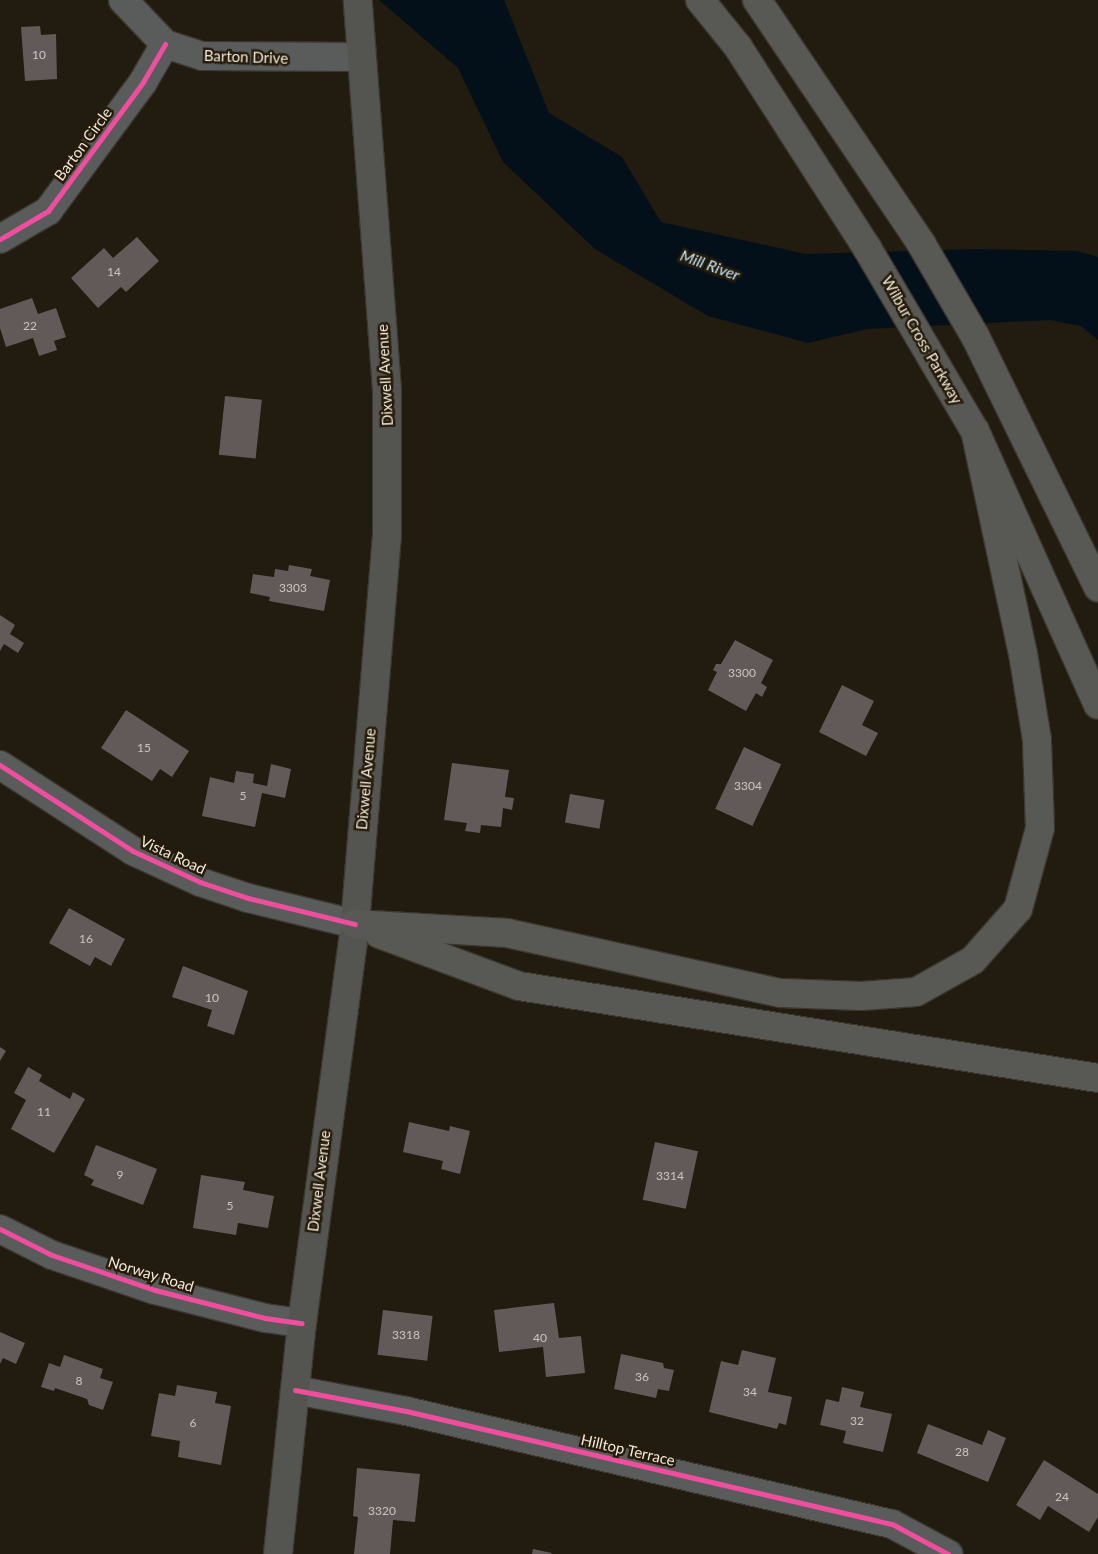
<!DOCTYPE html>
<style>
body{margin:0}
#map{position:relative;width:1098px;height:1554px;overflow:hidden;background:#211b10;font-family:Lato,sans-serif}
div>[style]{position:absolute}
.water>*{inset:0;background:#03101a}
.building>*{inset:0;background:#625a59;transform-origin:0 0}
.roads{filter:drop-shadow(1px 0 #3c372f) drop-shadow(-1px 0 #3c372f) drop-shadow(0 1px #3c372f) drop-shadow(0 -1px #3c372f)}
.street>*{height:28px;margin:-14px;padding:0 14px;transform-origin:14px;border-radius:14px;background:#5a5c5c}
.secondary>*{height:28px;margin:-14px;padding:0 14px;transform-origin:14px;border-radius:14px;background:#545551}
.highway>*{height:28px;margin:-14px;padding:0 14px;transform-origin:14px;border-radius:14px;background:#585955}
.cycleway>*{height:5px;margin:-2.5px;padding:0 2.5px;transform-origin:2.5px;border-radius:2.5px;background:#ef4d9e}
span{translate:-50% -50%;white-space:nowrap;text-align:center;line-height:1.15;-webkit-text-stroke:5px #271c0a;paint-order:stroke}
.number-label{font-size:12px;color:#cdc5bd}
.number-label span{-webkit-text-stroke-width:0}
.street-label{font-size:15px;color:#f1e9de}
.water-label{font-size:16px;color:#c2e3fb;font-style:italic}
</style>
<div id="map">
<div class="water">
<div style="clip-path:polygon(379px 0,504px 0,549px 113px,622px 157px,661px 222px,806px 254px,976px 249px,1077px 251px,1098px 257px,1098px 340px,1081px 326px,1050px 320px,867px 329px,808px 343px,708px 316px,595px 249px,503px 162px,458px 68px)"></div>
</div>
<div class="building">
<div style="clip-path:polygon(40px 26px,41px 35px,56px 34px,57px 79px,25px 81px,21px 27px)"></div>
<div style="clip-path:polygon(137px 237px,159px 261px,126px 292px,121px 287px,98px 308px,71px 278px,104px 248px,113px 258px)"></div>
<div style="clip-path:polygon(32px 298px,38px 314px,56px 308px,66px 337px,54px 341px,57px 350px,39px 356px,33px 338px,6px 347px,0 328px,0 309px)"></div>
<div style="left:225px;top:396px;width:37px;height:59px;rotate:6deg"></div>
<div style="clip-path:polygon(289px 565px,312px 569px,310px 576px,330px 580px,324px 611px,269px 601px,270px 597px,250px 593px,253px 574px,274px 577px,275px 569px,288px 571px)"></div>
<div style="clip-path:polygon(0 615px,15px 625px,10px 634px,24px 643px,18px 653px,4px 644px,0 651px)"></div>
<div style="clip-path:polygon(735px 640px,773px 660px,761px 683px,767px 687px,762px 697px,756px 693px,746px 711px,708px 690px,717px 672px,713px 670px,716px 664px,721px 664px)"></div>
<div style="clip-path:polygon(842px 685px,874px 701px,862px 725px,878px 733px,866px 756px,819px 732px)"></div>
<div style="clip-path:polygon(126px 710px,189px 751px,172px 777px,160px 769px,152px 781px,101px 748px)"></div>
<div style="left:744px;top:747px;width:41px;height:68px;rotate:25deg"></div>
<div style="clip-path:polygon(452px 763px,509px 770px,505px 797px,514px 798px,512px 810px,503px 808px,501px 827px,481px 825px,480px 833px,465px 831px,467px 823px,444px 820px)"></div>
<div style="clip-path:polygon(271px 764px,291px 769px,285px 798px,262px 793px,255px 827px,202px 816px,210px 777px,234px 783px,236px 771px,254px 774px,253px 783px,267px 786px)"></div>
<div style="left:570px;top:794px;width:35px;height:29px;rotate:10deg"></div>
<div style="clip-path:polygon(69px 908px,125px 939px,111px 966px,95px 957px,90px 966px,49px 943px)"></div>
<div style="clip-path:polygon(183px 966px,248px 991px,234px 1035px,207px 1026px,212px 1010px,172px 997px)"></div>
<div style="clip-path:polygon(0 1047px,6px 1051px,0 1061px)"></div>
<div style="clip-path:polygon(28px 1067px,42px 1075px,39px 1081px,70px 1099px,73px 1092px,85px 1099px,54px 1153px,11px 1129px,26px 1100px,14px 1093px)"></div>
<div style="clip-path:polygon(409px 1122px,449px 1131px,450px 1126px,470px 1131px,460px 1174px,441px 1169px,443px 1161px,403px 1152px)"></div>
<div style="left:655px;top:1142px;width:44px;height:59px;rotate:12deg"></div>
<div style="clip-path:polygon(96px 1145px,157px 1169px,143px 1205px,91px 1185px,94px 1180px,84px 1175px)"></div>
<div style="clip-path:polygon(201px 1175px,245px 1182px,243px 1190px,274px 1196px,268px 1228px,238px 1223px,236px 1235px,193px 1228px)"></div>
<div style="clip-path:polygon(554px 1303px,559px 1338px,581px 1336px,585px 1373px,546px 1377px,543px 1347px,499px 1352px,494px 1310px)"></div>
<div style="left:383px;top:1310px;width:50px;height:45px;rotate:7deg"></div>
<div style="clip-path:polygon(0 1332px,25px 1343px,16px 1364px,3px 1358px,0 1364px)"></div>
<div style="clip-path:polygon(742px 1350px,776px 1358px,768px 1392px,792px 1397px,786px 1425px,779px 1423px,777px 1429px,709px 1412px,721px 1361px,738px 1365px)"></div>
<div style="clip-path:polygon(621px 1354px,663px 1363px,664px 1368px,674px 1370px,669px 1391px,658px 1389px,656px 1398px,614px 1389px)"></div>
<div style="clip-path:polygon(64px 1355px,103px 1369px,100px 1378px,113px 1382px,103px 1410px,89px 1405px,87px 1399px,55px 1388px,54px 1391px,41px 1387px,49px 1363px,60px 1367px)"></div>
<div style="clip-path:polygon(177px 1385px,217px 1392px,215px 1403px,231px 1406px,221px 1465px,178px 1457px,180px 1441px,151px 1436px,159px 1393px,175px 1396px)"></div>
<div style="clip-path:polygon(842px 1387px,864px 1392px,860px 1407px,892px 1414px,883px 1452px,843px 1443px,846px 1431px,820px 1425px,826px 1399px,839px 1402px)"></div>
<div style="clip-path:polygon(928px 1424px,982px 1445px,988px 1430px,1006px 1438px,988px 1482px,917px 1453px)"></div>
<div style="clip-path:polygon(1044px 1460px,1098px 1494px,1098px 1517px,1089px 1532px,1048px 1506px,1040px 1520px,1016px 1505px)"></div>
<div style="clip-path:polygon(357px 1468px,420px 1474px,415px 1522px,393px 1520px,390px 1554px,354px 1554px,358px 1517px,353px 1516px)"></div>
<div style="clip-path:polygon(533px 1549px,552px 1553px,551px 1554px,532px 1554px)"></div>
</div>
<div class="roads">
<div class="street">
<div style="left:123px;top:0;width:61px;rotate:46.3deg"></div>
<div style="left:165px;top:44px;width:39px;rotate:18deg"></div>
<div style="left:202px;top:56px;width:158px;rotate:0.4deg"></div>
<div style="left:0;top:239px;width:56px;rotate:-30.3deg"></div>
<div style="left:48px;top:211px;width:160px;rotate:-53.6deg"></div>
<div style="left:143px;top:82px;width:44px;rotate:-59.9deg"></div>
<div style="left:0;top:765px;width:158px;rotate:32.9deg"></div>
<div style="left:133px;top:851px;width:74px;rotate:24.8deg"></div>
<div style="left:200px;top:882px;width:51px;rotate:18.4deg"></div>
<div style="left:248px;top:898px;width:110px;rotate:13.7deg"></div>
<div style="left:0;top:1229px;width:58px;rotate:26.6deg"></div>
<div style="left:52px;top:1255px;width:109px;rotate:18.8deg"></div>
<div style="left:155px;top:1290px;width:114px;rotate:14.3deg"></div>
<div style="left:265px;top:1318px;width:37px;rotate:8deg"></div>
<div style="left:295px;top:1390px;width:113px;rotate:10.7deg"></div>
<div style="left:406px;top:1411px;width:499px;rotate:13.1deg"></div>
<div style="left:892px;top:1524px;width:64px;rotate:28.2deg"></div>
</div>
<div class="secondary">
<div style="left:278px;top:1554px;width:232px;rotate:-84.1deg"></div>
<div style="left:302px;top:1323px;width:403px;rotate:-82.4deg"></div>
<div style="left:355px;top:924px;width:388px;rotate:-85.3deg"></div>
<div style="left:387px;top:537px;width:147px;rotate:-90deg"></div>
<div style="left:387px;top:390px;width:391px;rotate:-94.3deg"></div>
</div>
<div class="highway">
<div style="left:700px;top:0;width:60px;rotate:51deg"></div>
<div style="left:738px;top:47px;width:239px;rotate:57.3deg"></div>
<div style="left:867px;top:248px;width:212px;rotate:59.5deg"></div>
<div style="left:975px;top:431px;width:300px;rotate:65.8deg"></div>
<div style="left:757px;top:0;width:295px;rotate:56deg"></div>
<div style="left:922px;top:245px;width:105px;rotate:59.8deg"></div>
<div style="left:975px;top:336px;width:280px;rotate:63.9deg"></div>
<div style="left:355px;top:924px;width:152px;rotate:3.4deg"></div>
<div style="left:507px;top:933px;width:280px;rotate:12.4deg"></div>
<div style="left:781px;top:993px;width:80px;rotate:2.1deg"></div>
<div style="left:861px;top:996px;width:55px;rotate:-4.2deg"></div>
<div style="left:916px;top:992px;width:65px;rotate:-29.3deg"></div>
<div style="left:973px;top:960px;width:68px;rotate:-48.6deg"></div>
<div style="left:1018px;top:909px;width:84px;rotate:-74.8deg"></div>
<div style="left:1040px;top:828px;width:88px;rotate:-92deg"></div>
<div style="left:1037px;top:740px;width:87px;rotate:-99.2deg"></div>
<div style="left:1023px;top:654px;width:228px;rotate:-102.1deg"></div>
<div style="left:379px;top:934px;width:149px;rotate:20.4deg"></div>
<div style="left:519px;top:986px;width:586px;rotate:9.03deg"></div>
</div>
</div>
<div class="cycleway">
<div style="left:0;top:239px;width:56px;rotate:-30.3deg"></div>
<div style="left:48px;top:211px;width:160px;rotate:-53.6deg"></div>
<div style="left:143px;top:82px;width:44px;rotate:-59.9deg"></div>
<div style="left:0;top:765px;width:158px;rotate:32.9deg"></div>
<div style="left:133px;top:851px;width:74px;rotate:24.8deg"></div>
<div style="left:200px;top:882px;width:51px;rotate:18.4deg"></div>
<div style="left:248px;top:898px;width:110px;rotate:13.7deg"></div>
<div style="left:0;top:1229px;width:58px;rotate:26.6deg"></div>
<div style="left:52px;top:1255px;width:109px;rotate:18.8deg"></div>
<div style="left:155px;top:1290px;width:114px;rotate:14.3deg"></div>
<div style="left:265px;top:1318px;width:37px;rotate:8deg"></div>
<div style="left:295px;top:1390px;width:113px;rotate:10.7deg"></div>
<div style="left:406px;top:1411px;width:499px;rotate:13.1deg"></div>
<div style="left:892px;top:1524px;width:64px;rotate:28.2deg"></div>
</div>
<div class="number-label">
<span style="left:39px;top:55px">10</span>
<span style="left:114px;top:272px">14</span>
<span style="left:30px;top:326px">22</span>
<span style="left:293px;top:588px">3303</span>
<span style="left:742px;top:673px">3300</span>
<span style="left:144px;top:748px">15</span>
<span style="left:748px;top:786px">3304</span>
<span style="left:243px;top:796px">5</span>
<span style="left:86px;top:939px">16</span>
<span style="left:212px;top:998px">10</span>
<span style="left:44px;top:1112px">11</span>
<span style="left:120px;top:1175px">9</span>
<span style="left:670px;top:1176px">3314</span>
<span style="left:230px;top:1206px">5</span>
<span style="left:406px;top:1335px">3318</span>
<span style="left:540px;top:1338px">40</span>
<span style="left:642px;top:1377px">36</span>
<span style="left:79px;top:1381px">8</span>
<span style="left:750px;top:1392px">34</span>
<span style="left:857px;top:1421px">32</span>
<span style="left:193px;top:1423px">6</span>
<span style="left:962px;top:1452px">28</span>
<span style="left:1062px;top:1497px">24</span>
<span style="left:382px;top:1511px">3320</span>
</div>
<div class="street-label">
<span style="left:246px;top:57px;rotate:2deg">Barton Drive</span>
<span style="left:83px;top:144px;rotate:-54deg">Barton Circle</span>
<span style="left:922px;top:340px;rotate:60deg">Wilbur Cross Parkway</span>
<span style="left:385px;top:375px;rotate:-93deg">Dixwell Avenue</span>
<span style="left:366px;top:779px;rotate:-85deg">Dixwell Avenue</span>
<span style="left:173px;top:855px;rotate:25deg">Vista Road</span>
<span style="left:319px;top:1181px;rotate:-83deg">Dixwell Avenue</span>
<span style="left:151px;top:1274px;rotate:17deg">Norway Road</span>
<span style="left:628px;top:1450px;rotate:13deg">Hilltop Terrace</span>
</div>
<div class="water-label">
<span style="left:710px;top:265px;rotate:20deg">Mill River</span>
</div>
</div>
